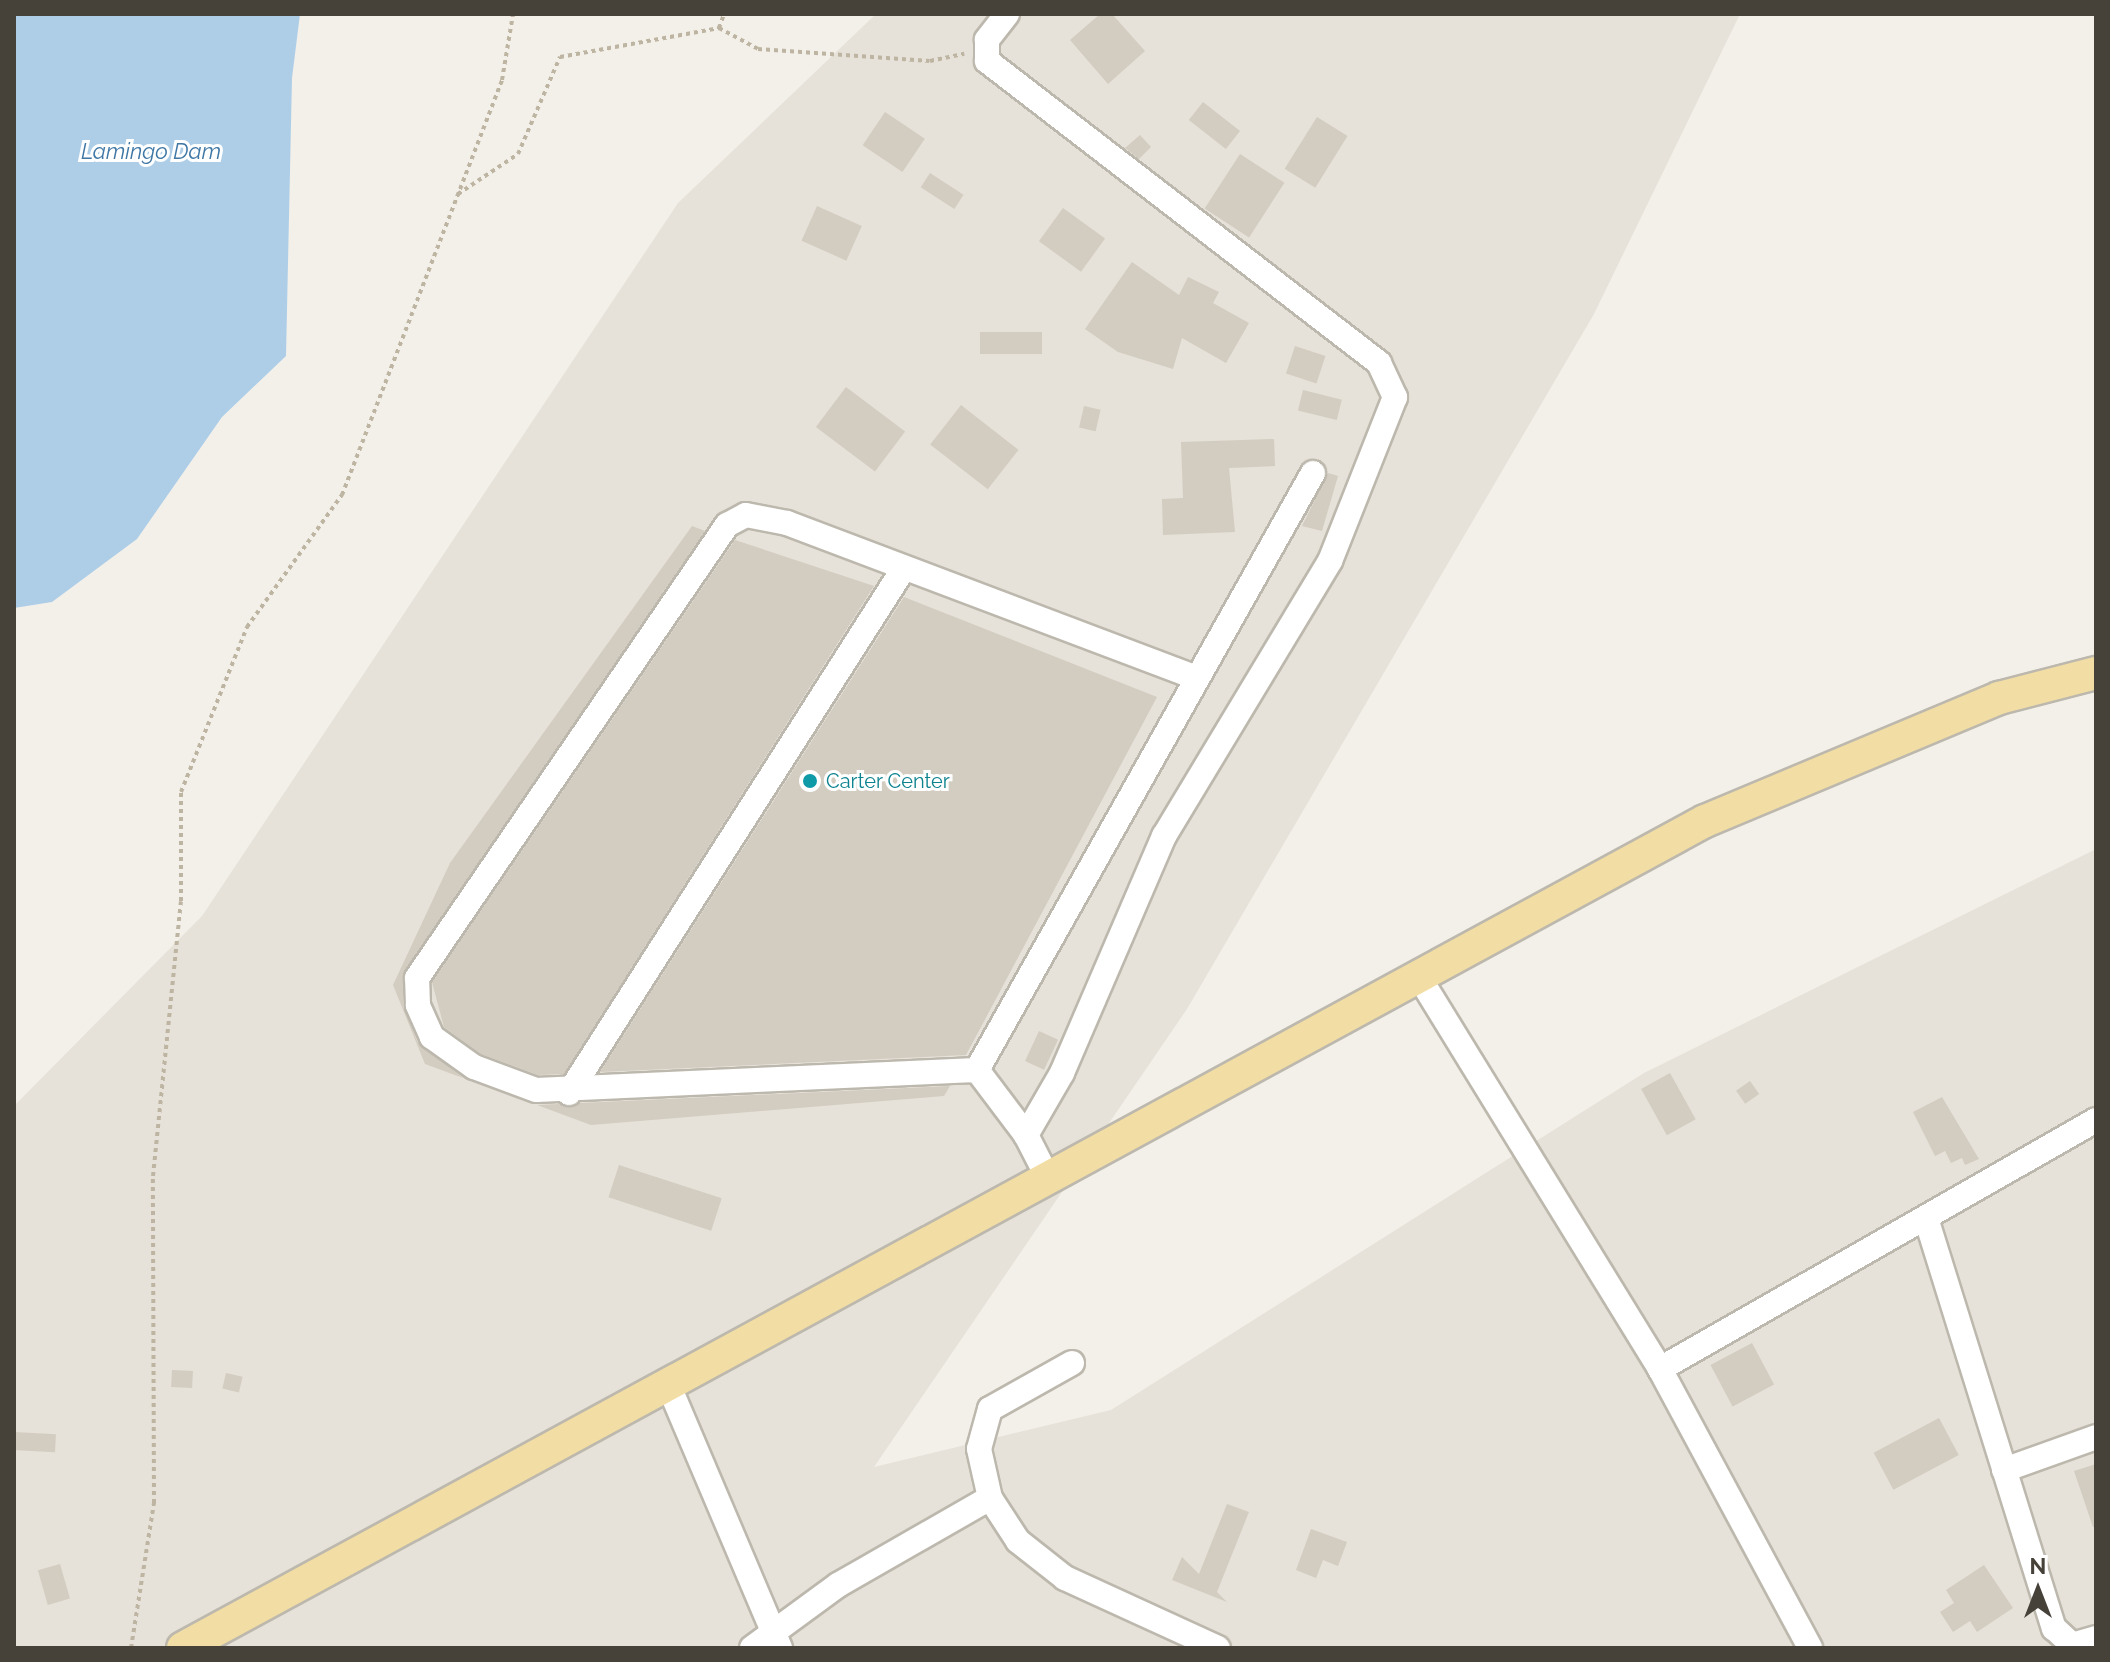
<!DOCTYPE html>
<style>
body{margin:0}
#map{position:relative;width:2110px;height:1662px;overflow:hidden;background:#f3f0ea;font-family:Raleway,sans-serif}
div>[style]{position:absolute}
.residential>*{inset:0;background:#e6e2d9}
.water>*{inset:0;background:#aecee8}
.building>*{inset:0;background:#d3ccc1;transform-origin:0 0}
.path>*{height:4px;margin-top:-2px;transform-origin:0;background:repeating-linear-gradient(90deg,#bdb4a1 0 4px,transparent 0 8px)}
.roads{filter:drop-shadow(2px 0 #bdb8ad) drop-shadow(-2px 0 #bdb8ad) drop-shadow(0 2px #bdb8ad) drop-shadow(0 -2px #bdb8ad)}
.minor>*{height:24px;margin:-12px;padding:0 12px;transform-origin:12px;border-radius:12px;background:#fff}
.major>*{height:32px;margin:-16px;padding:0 16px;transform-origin:16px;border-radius:16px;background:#f2dea4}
.dots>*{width:22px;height:22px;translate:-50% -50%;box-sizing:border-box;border:4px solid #fff;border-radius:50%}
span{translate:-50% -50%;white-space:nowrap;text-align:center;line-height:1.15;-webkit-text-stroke:6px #fff;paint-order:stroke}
.culture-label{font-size:20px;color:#0d838f}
.left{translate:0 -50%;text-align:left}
.water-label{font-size:22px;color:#3f77a5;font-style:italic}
.frame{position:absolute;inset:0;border:16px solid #464139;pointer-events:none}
.north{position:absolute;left:1998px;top:1550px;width:80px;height:80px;-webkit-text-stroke:6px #fff;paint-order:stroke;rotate:0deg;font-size:22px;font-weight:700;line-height:32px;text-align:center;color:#464139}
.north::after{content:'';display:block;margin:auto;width:28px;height:36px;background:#464139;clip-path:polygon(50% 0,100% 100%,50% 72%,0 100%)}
</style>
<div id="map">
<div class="residential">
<div style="clip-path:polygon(876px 14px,1740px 14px,1594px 314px,1187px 1009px,874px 1467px,1111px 1410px,1644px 1073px,2096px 849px,2096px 1648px,14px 1648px,14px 1106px,202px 916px,678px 203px)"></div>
</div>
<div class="water">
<div style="clip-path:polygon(14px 14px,300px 14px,292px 78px,286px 356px,222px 417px,137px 539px,52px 602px,14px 608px)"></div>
</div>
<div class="building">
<div style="clip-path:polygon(1100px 14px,1112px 14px,1145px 51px,1108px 84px,1070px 40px)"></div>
<div style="left:1203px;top:102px;width:47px;height:23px;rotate:38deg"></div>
<div style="left:885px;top:112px;width:48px;height:40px;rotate:34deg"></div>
<div style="left:1317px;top:117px;width:36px;height:61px;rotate:32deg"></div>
<div style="clip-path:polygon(1140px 135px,1151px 147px,1139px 159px,1125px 148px)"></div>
<div style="left:1240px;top:154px;width:53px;height:65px;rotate:33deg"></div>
<div style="left:930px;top:173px;width:40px;height:17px;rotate:33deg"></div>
<div style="left:817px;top:206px;width:49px;height:38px;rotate:24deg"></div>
<div style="left:1063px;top:208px;width:52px;height:41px;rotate:36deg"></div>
<div style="clip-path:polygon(1132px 262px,1179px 295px,1188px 277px,1219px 292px,1213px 303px,1249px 323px,1226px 363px,1182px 338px,1173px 369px,1118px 352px,1085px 329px)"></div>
<div style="left:1042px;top:332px;width:22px;height:62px;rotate:90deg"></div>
<div style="left:1295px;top:346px;width:32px;height:29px;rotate:18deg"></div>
<div style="left:846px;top:387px;width:74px;height:50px;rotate:37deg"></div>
<div style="left:1303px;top:390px;width:40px;height:21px;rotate:14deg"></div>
<div style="left:961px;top:405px;width:73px;height:50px;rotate:38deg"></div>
<div style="left:1084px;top:406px;width:17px;height:22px;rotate:13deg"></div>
<div style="clip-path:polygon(1274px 439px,1275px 466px,1229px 468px,1235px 532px,1163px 535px,1162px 499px,1183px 498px,1181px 442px)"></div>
<div style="clip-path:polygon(1328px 473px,1338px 476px,1322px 531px,1302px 526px)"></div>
<div style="clip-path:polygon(692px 526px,705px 531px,405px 970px,403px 1006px,418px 1043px,463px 1078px,425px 1064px,393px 985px,450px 863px)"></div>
<div style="clip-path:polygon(735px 540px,874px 586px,564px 1074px,538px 1075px,481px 1054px,444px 1027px,432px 982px)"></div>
<div style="clip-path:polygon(904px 597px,1157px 697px,966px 1055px,600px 1072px)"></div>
<div style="left:1039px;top:1031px;width:21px;height:33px;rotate:25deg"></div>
<div style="left:1670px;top:1073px;width:53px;height:33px;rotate:61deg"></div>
<div style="left:1750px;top:1081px;width:16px;height:17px;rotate:55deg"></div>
<div style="clip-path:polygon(950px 1086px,944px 1096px,591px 1125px,537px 1105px)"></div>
<div style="clip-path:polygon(1942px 1097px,1979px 1159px,1965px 1165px,1962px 1158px,1951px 1163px,1945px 1151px,1935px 1156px,1913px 1112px)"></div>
<div style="left:619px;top:1165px;width:108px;height:34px;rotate:18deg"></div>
<div style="left:1752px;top:1343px;width:47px;height:47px;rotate:62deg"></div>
<div style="left:172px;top:1370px;width:21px;height:17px;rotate:3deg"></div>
<div style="left:226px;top:1373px;width:17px;height:16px;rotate:13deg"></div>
<div style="left:1939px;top:1418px;width:42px;height:74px;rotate:62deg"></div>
<div style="left:14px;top:1432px;width:42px;height:18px;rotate:3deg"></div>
<div style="clip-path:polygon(2096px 1464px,2096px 1527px,2093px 1527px,2074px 1471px)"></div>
<div style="clip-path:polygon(1227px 1504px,1249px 1512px,1217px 1592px,1227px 1602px,1172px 1580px,1182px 1557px,1199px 1574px)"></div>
<div style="clip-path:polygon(1311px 1529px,1347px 1542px,1338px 1566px,1323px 1560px,1316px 1578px,1296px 1570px)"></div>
<div style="left:60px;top:1564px;width:36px;height:23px;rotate:74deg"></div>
<div style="clip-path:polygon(1984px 1565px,2013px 1608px,1977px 1632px,1970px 1621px,1953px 1632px,1940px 1612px,1954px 1603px,1946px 1590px)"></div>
</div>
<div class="path">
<div style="left:719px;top:28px;width:15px;rotate:-70deg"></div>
<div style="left:458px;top:194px;width:72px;rotate:-33.7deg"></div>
<div style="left:518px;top:154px;width:106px;rotate:-66.6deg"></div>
<div style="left:560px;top:57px;width:162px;rotate:-10.3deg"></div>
<div style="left:719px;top:28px;width:44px;rotate:28.3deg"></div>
<div style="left:758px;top:49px;width:172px;rotate:4deg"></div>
<div style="left:930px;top:61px;width:35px;rotate:-12deg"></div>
<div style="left:131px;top:1648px;width:147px;rotate:-81deg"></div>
<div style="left:154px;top:1503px;width:327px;rotate:-90.2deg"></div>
<div style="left:153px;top:1176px;width:276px;rotate:-84.2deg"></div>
<div style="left:181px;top:901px;width:109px;rotate:-90deg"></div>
<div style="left:181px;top:792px;width:178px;rotate:-68.2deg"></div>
<div style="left:247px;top:627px;width:163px;rotate:-54.3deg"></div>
<div style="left:342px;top:495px;width:445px;rotate:-68.9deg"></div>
<div style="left:502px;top:80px;width:67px;rotate:-80.5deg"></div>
</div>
<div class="roads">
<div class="minor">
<div style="left:1007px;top:14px;width:33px;rotate:128deg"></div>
<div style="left:987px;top:40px;width:21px;rotate:90deg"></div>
<div style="left:987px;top:61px;width:495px;rotate:37.6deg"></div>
<div style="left:1379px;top:363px;width:38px;rotate:65deg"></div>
<div style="left:1395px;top:397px;width:176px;rotate:111.6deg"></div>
<div style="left:1330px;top:561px;width:321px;rotate:121.1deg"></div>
<div style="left:1164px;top:836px;width:258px;rotate:113.3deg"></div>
<div style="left:1062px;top:1073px;width:72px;rotate:120.1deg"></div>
<div style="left:1026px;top:1135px;width:48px;rotate:62.9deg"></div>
<div style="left:1419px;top:977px;width:460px;rotate:58.4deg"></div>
<div style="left:1660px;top:1369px;width:317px;rotate:61.7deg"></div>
<div style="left:977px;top:1070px;width:685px;rotate:-60.63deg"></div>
<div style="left:569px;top:1093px;width:619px;rotate:-57.46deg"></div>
<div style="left:1026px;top:1135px;width:81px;rotate:-127deg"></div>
<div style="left:977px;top:1070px;width:441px;rotate:177.4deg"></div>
<div style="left:536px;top:1090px;width:66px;rotate:-159.6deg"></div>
<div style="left:474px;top:1067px;width:52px;rotate:-144.5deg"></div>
<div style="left:432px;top:1037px;width:35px;rotate:-114deg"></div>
<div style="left:418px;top:1005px;width:27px;rotate:-92deg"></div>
<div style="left:417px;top:978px;width:549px;rotate:-55.62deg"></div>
<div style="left:727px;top:525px;width:21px;rotate:-28deg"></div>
<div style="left:746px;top:515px;width:42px;rotate:11deg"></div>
<div style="left:787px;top:523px;width:436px;rotate:20.7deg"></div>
<div style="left:1926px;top:1218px;width:430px;rotate:72.7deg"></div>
<div style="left:2054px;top:1628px;width:25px;rotate:43deg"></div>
<div style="left:2072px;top:1645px;width:25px;rotate:-16deg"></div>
<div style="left:1072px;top:1363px;width:94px;rotate:150.7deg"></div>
<div style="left:990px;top:1409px;width:41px;rotate:105.4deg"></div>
<div style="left:979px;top:1449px;width:50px;rotate:77.3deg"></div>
<div style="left:990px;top:1498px;width:51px;rotate:56.9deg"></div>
<div style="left:1018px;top:1541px;width:60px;rotate:38.2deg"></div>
<div style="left:1065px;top:1578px;width:168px;rotate:24.6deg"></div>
<div style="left:1660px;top:1369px;width:502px;rotate:-29.73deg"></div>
<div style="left:668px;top:1384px;width:287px;rotate:67deg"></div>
<div style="left:2004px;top:1470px;width:98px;rotate:-19.7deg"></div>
<div style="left:752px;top:1648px;width:107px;rotate:-36.2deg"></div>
<div style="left:838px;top:1585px;width:175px;rotate:-29.8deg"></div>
</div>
<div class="major">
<div style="left:183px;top:1648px;width:1732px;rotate:-28.52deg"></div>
<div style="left:1705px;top:821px;width:319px;rotate:-22.7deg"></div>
<div style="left:1999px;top:698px;width:100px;rotate:-14.5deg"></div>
</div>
</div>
<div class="dots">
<div style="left:810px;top:781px;background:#0f9aa8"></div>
</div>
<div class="culture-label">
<span class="left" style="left:826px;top:781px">Carter Center</span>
</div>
<div class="water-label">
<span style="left:151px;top:152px">Lamingo Dam</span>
</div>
<div class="frame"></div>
<div class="north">N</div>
</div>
